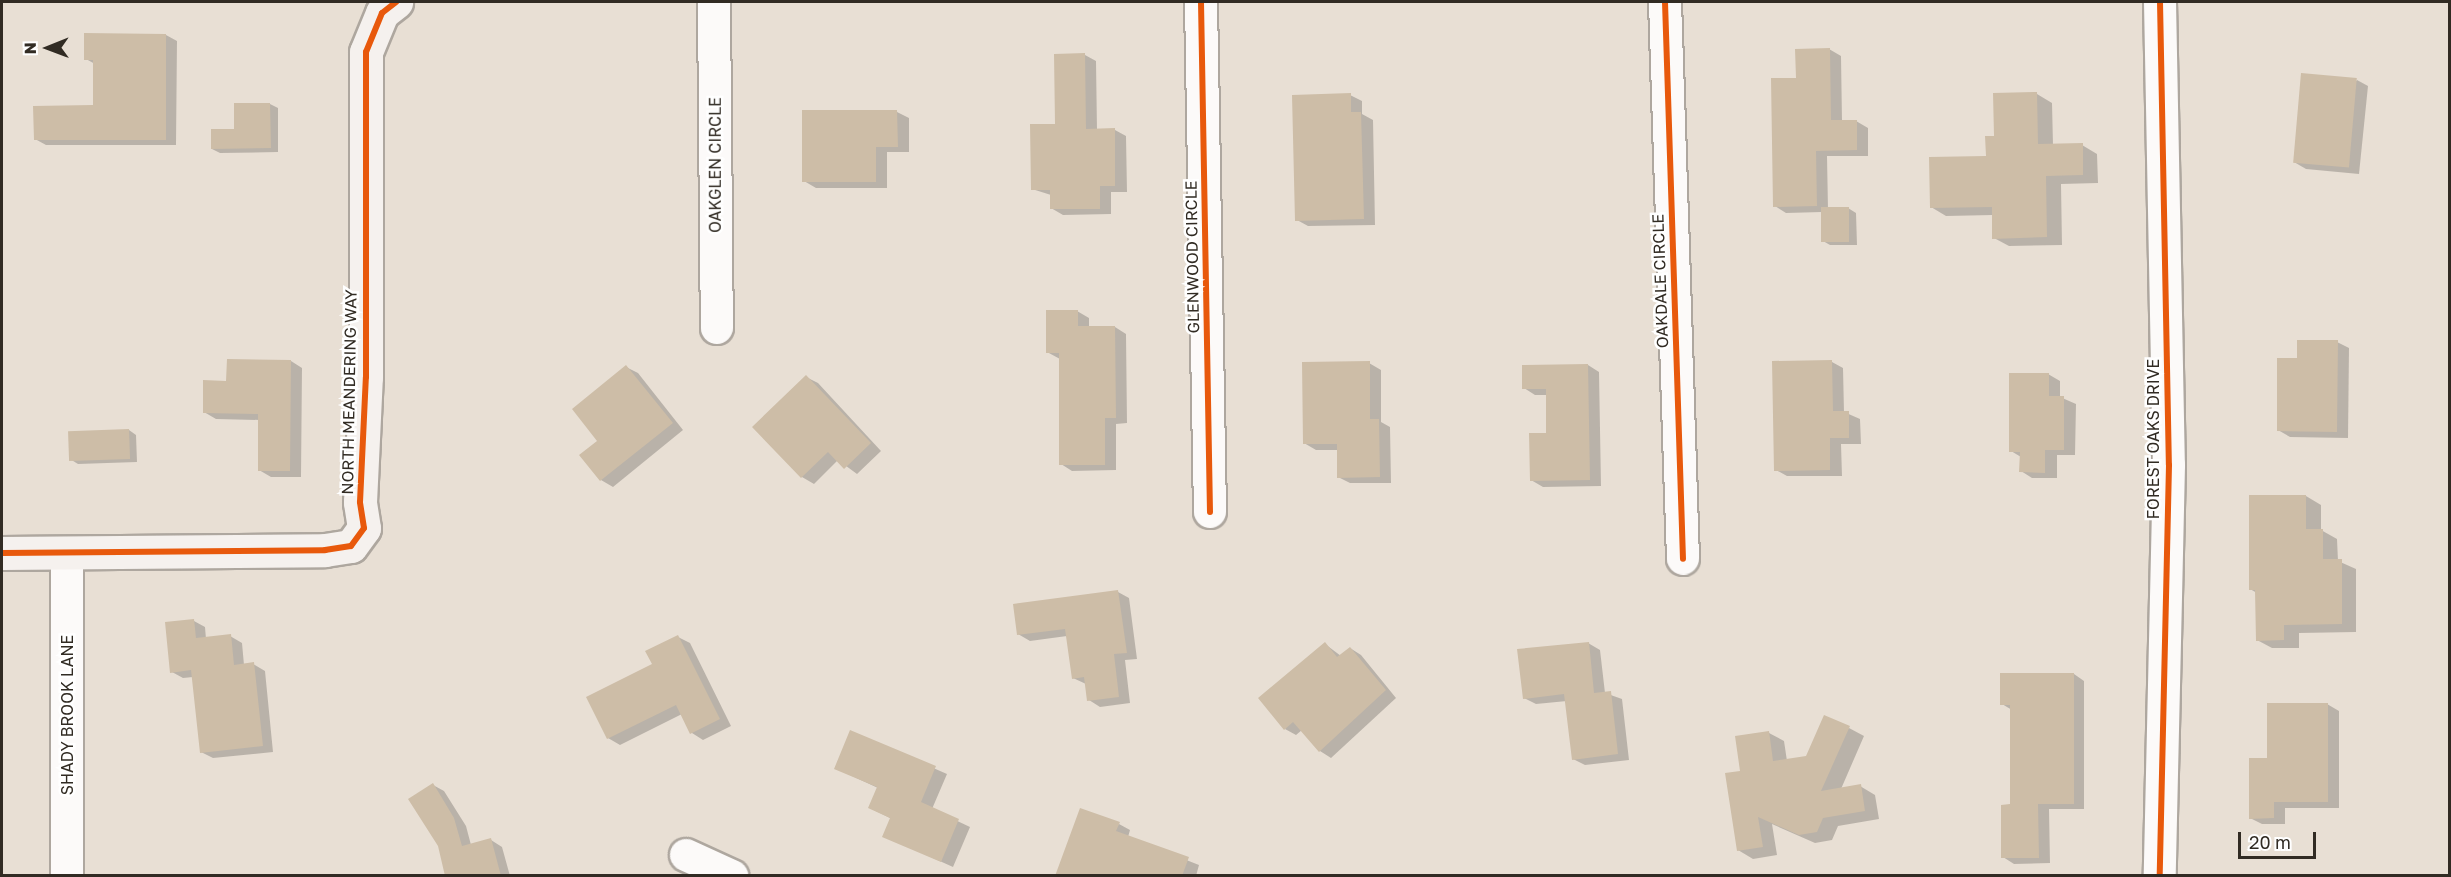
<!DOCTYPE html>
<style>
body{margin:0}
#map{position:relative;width:2451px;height:877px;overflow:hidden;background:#e8dfd4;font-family:"Golos Text",sans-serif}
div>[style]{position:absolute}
.shadow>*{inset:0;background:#0003}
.building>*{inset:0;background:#cdbda7;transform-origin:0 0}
.roads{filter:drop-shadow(2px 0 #aea79f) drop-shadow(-2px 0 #aea79f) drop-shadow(0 2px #aea79f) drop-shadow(0 -2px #aea79f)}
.street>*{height:32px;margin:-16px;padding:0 16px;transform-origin:16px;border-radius:16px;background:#fcfaf9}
.secondary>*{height:33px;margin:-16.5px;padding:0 16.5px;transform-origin:16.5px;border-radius:16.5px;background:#f5f1ee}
.cycleway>*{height:6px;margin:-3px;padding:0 3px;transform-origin:3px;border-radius:3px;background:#e8590c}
span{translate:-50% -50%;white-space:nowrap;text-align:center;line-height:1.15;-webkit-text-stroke:5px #fff;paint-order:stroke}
.street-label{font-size:16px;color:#312b23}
.frame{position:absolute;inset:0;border:3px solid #312b23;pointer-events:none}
.north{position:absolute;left:18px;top:18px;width:60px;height:60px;-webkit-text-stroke:4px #fff;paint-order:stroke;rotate:269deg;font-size:16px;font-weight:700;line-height:24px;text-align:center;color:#312b23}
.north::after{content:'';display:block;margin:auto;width:21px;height:27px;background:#312b23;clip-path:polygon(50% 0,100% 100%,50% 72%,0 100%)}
.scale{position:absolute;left:2238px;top:832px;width:78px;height:27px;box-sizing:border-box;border:3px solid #312b23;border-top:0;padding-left:8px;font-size:18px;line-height:21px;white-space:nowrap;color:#312b23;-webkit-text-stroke:4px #fff;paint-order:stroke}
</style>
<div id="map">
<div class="shadow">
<div style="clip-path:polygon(166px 35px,177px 41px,176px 145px,46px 145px,35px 139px,95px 106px,95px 64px,86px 59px)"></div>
<div style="clip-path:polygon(1829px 49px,1841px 56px,1842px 121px,1856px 121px,1868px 128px,1868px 156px,1827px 156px,1828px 209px,1848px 208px,1856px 213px,1857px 245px,1830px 245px,1823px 241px,1822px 212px,1786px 213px,1775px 206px,1797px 79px)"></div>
<div style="clip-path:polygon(1085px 55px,1096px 61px,1097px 130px,1115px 130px,1126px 136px,1127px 192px,1111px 192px,1111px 214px,1063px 215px,1051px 208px,1051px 195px,1032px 189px)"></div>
<div style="clip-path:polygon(2357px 80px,2368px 86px,2359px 174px,2306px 169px,2294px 162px)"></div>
<div style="clip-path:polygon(2037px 94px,2052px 103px,2053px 145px,2082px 145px,2097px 154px,2098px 183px,2061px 184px,2062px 245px,2009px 246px,1994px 238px,1993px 215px,1946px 216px,1931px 207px,1987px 158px,1995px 137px)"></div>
<div style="clip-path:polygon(1350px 95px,1362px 101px,1362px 114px,1373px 120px,1375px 225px,1308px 226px,1297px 220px)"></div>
<div style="clip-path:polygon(270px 104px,278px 108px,278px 152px,220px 153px,212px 149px)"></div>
<div style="clip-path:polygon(897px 112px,909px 118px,909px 152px,887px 152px,887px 188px,816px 188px,804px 181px)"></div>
<div style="clip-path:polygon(1077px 311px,1089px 318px,1089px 328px,1115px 327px,1126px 334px,1127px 423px,1116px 424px,1116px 470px,1072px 471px,1061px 464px,1060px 359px,1047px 352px)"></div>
<div style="clip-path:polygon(2337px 342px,2349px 348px,2348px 438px,2290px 437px,2278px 430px,2298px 360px)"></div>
<div style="clip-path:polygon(291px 361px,302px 368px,301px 477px,271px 477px,259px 470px,260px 420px,216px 419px,204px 412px,228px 382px)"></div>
<div style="clip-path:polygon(1832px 362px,1843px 368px,1844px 412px,1860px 419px,1861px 444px,1841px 444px,1842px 476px,1787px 476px,1776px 470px)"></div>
<div style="clip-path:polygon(1369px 363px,1381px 370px,1381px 422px,1390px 427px,1391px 483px,1350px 483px,1338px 477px,1338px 450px,1316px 450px,1304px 443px)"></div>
<div style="clip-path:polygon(1588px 365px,1599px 372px,1601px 486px,1543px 487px,1531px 480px,1548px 435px,1547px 395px,1535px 395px,1524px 388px)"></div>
<div style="clip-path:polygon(626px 367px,638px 373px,683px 430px,613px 487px,601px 480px,581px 455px,599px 441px)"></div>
<div style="clip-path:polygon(2048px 374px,2060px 381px,2060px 397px,2076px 404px,2075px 455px,2057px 455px,2057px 478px,2032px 478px,2021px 471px,2021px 457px,2011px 451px)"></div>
<div style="clip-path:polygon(806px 377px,818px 383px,881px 451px,857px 474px,838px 460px,814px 484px,802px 477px,754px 427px)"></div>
<div style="clip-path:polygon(129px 430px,136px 435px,137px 462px,78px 464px,70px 459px)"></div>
<div style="clip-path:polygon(2306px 496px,2321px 505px,2321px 530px,2337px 539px,2338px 561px,2356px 569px,2356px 632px,2299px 633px,2299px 648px,2272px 648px,2257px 640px,2257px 593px,2250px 589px)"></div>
<div style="clip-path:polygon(1118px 592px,1129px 598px,1137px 659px,1125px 660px,1130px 703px,1100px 707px,1089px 700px,1086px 684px,1073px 678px,1067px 636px,1030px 641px,1018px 634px)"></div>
<div style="clip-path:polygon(194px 621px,205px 627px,206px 639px,230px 636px,242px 643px,244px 665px,253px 664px,265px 671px,273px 752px,213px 758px,201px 752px,193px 677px,183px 678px,172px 672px)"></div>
<div style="clip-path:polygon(678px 637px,690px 643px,731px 726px,703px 740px,692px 733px,682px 714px,620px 745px,608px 738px,654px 665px)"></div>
<div style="clip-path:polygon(1588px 643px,1600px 650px,1605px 693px,1622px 699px,1629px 760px,1585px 765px,1573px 759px,1567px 701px,1536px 704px,1524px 698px)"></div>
<div style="clip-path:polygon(1325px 644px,1341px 656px,1350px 648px,1361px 655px,1396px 698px,1331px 758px,1320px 751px,1302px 730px,1296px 735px,1285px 729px)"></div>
<div style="clip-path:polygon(2074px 674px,2084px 681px,2084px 809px,2049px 809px,2050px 863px,2014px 864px,2003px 857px,2011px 806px,2012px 710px,2002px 704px)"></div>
<div style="clip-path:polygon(2327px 704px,2339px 711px,2339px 808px,2285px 808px,2285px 824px,2262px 824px,2250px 818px,2269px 760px)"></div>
<div style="clip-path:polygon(1849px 728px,1864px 736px,1841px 789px,1860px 786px,1875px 795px,1879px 819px,1838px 826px,1832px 840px,1815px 843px,1772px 824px,1777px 855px,1753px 859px,1738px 850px,1742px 772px,1769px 733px,1784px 741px,1787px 761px,1808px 758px)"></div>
<div style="clip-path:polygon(851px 732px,947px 774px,932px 809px,970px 827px,953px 867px,884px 836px,892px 819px,870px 808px,878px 788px,835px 768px)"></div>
<div style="clip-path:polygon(433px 785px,444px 791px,466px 826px,471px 845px,491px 840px,502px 847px,510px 876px,447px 876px)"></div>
<div style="clip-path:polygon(1119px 824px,1130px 830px,1128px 837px,1199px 865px,1196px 876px,1057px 876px)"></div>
</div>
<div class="building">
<div style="clip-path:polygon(84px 33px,166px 34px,166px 140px,34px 140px,33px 106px,93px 105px,93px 60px,84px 60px)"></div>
<div style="clip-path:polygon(1830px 48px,1831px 120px,1857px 120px,1857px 150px,1816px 151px,1817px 206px,1773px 207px,1771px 78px,1796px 78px,1795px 49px)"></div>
<div style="clip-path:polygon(1085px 53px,1086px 129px,1115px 128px,1115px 186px,1100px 186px,1100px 209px,1050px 209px,1050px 190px,1031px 190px,1030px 124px,1055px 124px,1054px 54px)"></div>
<div style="left:2301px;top:73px;width:56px;height:90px;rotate:5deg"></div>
<div style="clip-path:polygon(2037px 92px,2038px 144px,2083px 143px,2083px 175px,2046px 176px,2047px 237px,1992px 239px,1992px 207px,1930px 208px,1929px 157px,1986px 156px,1985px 136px,1994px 136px,1993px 93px)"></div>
<div style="clip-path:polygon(1351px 93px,1351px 112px,1361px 112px,1364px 219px,1295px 221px,1292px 95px)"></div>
<div style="clip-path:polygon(234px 103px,270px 103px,271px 148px,211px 149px,211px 129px,234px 129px)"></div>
<div style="clip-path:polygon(802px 110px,897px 110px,898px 147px,876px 147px,876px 182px,802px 182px)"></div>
<div style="left:1821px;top:207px;width:28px;height:35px"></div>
<div style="clip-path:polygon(1046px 310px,1078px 310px,1078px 326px,1115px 326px,1116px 418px,1105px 418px,1105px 465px,1059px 465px,1059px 353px,1046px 353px)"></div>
<div style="clip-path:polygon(2297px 340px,2338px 340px,2337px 432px,2277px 431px,2277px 358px,2297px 358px)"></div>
<div style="clip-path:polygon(227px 359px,291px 360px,290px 471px,258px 471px,258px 414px,203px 413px,203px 380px,226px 381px)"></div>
<div style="clip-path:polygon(1832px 360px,1833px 411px,1849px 411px,1849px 438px,1830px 438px,1830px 470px,1774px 471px,1772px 361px)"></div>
<div style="clip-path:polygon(1370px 361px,1370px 419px,1379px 419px,1380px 477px,1337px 478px,1337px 444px,1303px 444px,1302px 362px)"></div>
<div style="clip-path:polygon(1588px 364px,1590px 480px,1530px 481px,1529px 433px,1546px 433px,1546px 389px,1522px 389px,1522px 365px)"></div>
<div style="clip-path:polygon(626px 365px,673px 423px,600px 481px,579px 455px,597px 441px,572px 409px)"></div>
<div style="clip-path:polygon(2009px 373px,2049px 373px,2049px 396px,2064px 396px,2064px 450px,2045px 450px,2045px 473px,2019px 472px,2020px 452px,2009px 452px)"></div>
<div style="clip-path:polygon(806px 375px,871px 443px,844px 469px,828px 452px,801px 478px,752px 427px)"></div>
<div style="left:129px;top:429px;width:30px;height:61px;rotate:88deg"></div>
<div style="clip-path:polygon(2249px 495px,2306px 495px,2306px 529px,2323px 529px,2323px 559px,2342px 559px,2342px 624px,2284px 625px,2284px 640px,2256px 641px,2255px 590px,2249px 590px)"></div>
<div style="clip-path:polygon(1118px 590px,1127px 653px,1114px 654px,1119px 697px,1087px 701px,1084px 677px,1072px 679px,1065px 629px,1017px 635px,1013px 604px)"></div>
<div style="clip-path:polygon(194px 619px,196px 638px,231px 634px,234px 665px,254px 662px,263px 746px,200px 753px,191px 670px,170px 673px,165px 622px)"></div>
<div style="clip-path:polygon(678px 635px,720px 719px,690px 734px,676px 705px,607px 739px,586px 697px,652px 664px,645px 651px)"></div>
<div style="clip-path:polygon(1325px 642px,1337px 657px,1350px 647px,1386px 690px,1319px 752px,1293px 722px,1284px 730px,1258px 698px)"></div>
<div style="clip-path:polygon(1589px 642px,1594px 693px,1611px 691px,1618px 754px,1572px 760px,1564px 694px,1523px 699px,1517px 649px)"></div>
<div style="clip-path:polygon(2000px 673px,2074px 673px,2074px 804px,2038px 804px,2039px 858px,2001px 858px,2001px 805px,2010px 804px,2010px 705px,2000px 705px)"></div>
<div style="clip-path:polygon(2267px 703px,2328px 703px,2328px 802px,2274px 802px,2274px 818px,2249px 819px,2249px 758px,2267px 758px)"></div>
<div style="clip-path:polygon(1824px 715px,1850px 726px,1821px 791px,1861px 784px,1865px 811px,1823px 818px,1817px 832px,1799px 835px,1758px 817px,1763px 847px,1737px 851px,1725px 773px,1740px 771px,1735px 736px,1769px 731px,1773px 761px,1806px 756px)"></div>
<div style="clip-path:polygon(850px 730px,936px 766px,921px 802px,959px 819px,941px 862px,882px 837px,890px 818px,868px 808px,877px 787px,834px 769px)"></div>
<div style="clip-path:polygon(433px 783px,454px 818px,462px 846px,491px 838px,501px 876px,445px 876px,438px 846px,408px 799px)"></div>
<div style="clip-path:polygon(1080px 808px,1120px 822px,1116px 831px,1189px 857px,1182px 876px,1055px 876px)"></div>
</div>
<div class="roads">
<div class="street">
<div style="left:714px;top:2px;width:326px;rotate:89.5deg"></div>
<div style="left:1201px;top:2px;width:510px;rotate:88.99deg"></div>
<div style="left:1665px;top:2px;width:557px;rotate:88.15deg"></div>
<div style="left:2160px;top:2px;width:463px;rotate:88.9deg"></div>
<div style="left:2169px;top:465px;width:411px;rotate:91.3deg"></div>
<div style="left:686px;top:855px;width:51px;rotate:24.5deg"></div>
<div style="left:67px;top:876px;width:321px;rotate:-90deg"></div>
</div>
<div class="secondary">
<div style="left:2px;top:553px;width:323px;rotate:-0.5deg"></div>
<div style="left:325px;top:550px;width:26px;rotate:-9deg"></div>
<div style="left:351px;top:546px;width:22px;rotate:-54deg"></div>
<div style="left:364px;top:528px;width:26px;rotate:-99deg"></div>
<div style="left:360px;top:502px;width:125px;rotate:-87.3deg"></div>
<div style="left:366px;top:377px;width:325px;rotate:-90deg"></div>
<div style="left:366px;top:52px;width:42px;rotate:-67.7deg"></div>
<div style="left:382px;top:13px;width:18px;rotate:-38deg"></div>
</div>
</div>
<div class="cycleway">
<div style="left:1201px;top:2px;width:510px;rotate:88.99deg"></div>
<div style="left:1665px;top:2px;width:557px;rotate:88.15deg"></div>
<div style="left:2160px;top:2px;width:463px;rotate:88.9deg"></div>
<div style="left:2169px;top:465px;width:411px;rotate:91.3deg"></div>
<div style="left:2px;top:553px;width:323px;rotate:-0.5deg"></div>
<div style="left:325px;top:550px;width:26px;rotate:-9deg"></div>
<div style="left:351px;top:546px;width:22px;rotate:-54deg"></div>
<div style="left:364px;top:528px;width:26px;rotate:-99deg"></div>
<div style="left:360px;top:502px;width:125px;rotate:-87.3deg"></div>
<div style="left:366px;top:377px;width:325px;rotate:-90deg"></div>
<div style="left:366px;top:52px;width:42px;rotate:-67.7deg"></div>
<div style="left:382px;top:13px;width:18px;rotate:-38deg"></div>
</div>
<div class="street-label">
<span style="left:715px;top:165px;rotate:-90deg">OAKGLEN CIRCLE</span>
<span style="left:1192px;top:257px;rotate:-91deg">GLENWOOD CIRCLE</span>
<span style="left:1660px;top:281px;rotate:-92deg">OAKDALE CIRCLE</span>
<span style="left:349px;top:392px;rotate:-89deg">NORTH MEANDERING WAY</span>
<span style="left:2153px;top:439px;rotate:-90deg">FOREST OAKS DRIVE</span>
<span style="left:67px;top:715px;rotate:-90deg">SHADY BROOK LANE</span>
</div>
<div class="frame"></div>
<div class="north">N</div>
<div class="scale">20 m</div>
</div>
